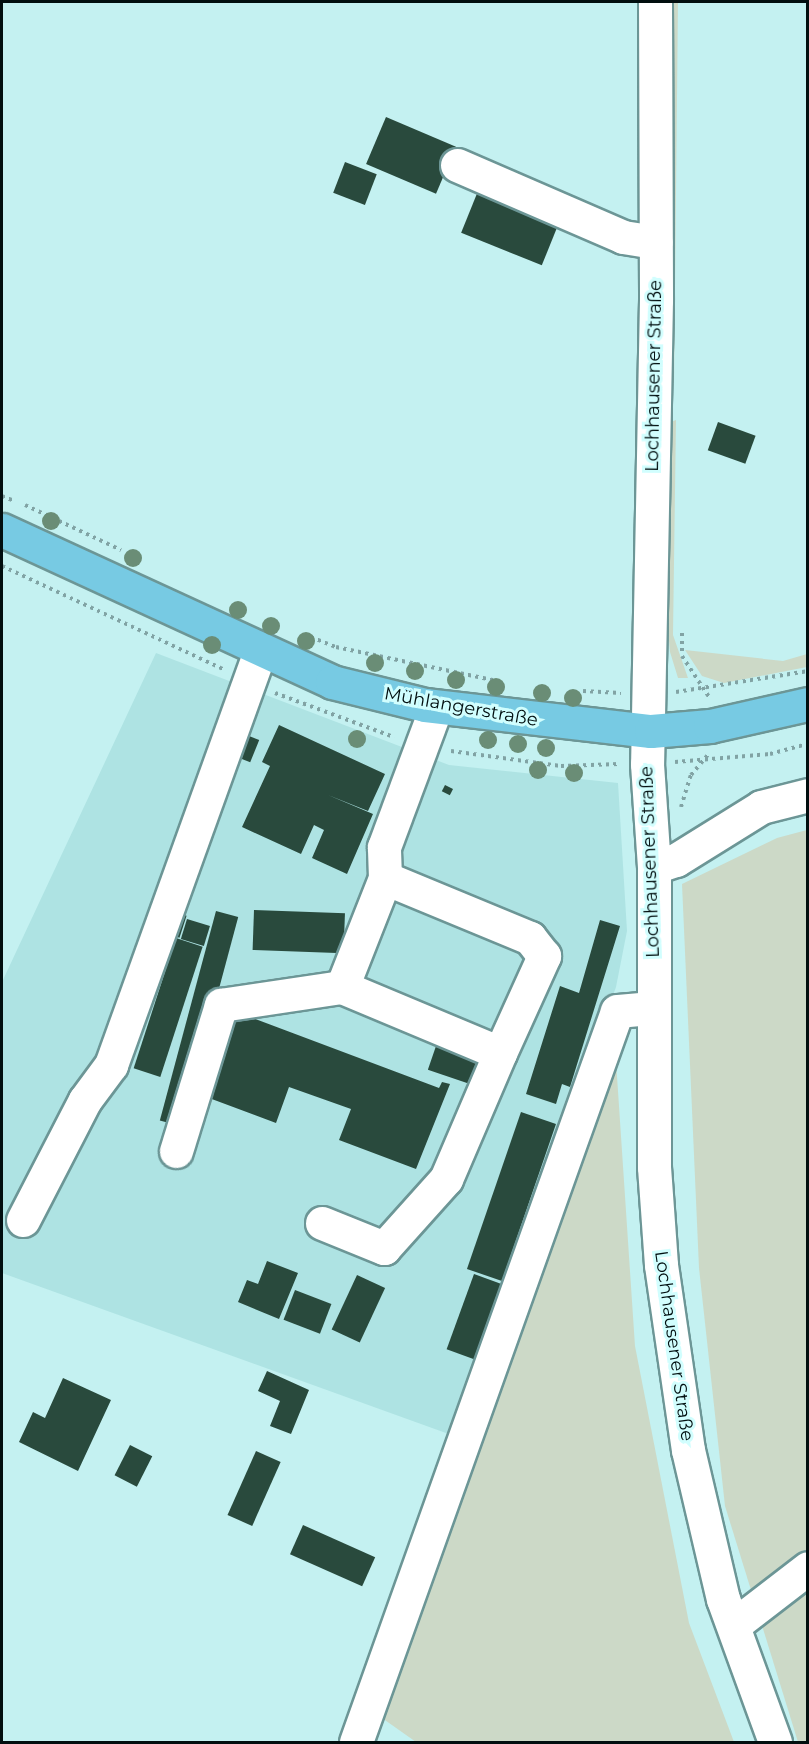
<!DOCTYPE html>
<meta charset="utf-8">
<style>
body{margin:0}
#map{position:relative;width:809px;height:1744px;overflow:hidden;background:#c4f1f1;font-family:Montserrat,sans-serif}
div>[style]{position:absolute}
.built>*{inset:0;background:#aee3e3}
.green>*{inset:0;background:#ccd9c7}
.building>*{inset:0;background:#294a3d;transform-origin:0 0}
.path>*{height:4px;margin-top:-2px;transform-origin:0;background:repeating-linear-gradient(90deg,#81a3a4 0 3px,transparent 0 7.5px)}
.roads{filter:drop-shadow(2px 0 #6c9696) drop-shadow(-2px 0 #6c9696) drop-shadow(0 2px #6c9696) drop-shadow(0 -2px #6c9696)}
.minor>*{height:33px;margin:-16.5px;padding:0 16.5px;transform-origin:16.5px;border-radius:16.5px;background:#fff}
.major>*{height:33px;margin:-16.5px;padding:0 16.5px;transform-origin:16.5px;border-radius:16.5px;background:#77cae3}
.trees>*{width:18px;height:18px;margin:-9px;border-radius:50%;background:#6a8d76}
span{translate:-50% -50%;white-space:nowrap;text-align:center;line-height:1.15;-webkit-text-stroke:6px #d1fefe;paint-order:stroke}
.street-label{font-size:18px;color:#010e0f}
.frame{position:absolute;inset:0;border:3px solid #010e0f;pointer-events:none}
</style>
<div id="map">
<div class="built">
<div style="clip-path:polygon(156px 653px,449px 765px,618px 783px,627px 931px,616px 987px,457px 1437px,2px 1273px,2px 982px)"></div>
</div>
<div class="green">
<div style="clip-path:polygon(669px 2px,678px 2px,674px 383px,669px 382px)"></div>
<div style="clip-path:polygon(676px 420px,673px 635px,688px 678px,678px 678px,670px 652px,666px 608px,666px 424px)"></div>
<div style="clip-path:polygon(685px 650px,783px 661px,807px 654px,807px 667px,724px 683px,702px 676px)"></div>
<div style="clip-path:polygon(807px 830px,807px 1742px,798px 1742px,725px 1506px,699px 1268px,682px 884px,777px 838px)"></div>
<div style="clip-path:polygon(616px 1061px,635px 1346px,689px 1623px,734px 1742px,416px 1742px,382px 1718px)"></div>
</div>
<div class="building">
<div style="left:386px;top:117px;width:76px;height:51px;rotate:23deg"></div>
<div style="left:345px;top:162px;width:34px;height:33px;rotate:21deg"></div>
<div style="left:478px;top:191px;width:87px;height:45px;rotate:22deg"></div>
<div style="left:718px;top:422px;width:40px;height:30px;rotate:20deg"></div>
<div style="clip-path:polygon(279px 725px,385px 774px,368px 811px,328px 795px,373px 814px,347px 874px,312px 858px,324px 830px,314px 825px,301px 854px,242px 827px,270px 766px,262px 762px)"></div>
<div style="left:249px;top:736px;width:11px;height:24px;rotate:22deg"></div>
<div style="left:445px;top:785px;width:9px;height:7px;rotate:27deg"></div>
<div style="left:254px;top:910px;width:91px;height:40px;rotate:2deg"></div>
<div style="left:216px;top:911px;width:23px;height:217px;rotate:15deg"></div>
<div style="left:178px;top:913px;width:9px;height:23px;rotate:18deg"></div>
<div style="left:187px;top:919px;width:24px;height:21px;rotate:17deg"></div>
<div style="clip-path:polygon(600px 920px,620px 926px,570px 1087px,562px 1084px,556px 1104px,526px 1094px,560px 986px,579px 993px)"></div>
<div style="left:176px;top:938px;width:28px;height:137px;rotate:18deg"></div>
<div style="clip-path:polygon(229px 1009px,439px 1088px,442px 1082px,450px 1084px,416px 1169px,339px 1140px,351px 1109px,289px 1087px,276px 1123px,201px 1095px)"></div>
<div style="left:436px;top:1046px;width:46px;height:25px;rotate:19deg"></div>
<div style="left:521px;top:1112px;width:37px;height:166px;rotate:19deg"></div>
<div style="clip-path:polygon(267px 1261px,298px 1273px,279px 1319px,238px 1302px,247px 1280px,258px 1284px)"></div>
<div style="left:474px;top:1274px;width:35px;height:80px;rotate:20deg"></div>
<div style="left:357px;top:1275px;width:31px;height:60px;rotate:25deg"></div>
<div style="left:295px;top:1290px;width:39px;height:32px;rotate:21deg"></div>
<div style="clip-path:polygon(267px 1371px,309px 1390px,291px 1434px,270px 1426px,280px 1401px,258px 1391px)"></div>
<div style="clip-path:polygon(63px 1378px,111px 1400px,78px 1471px,19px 1442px,33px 1412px,45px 1418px)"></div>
<div style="left:130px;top:1445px;width:25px;height:34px;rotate:27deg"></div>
<div style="left:256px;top:1451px;width:27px;height:70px;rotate:24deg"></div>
<div style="left:303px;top:1525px;width:79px;height:32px;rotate:24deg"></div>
</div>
<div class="path">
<div style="left:2px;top:496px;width:11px;rotate:22deg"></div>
<div style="left:25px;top:505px;width:106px;rotate:25.1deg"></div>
<div style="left:2px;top:566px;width:246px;rotate:25deg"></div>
<div style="left:682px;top:633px;width:23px;rotate:90deg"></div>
<div style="left:682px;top:656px;width:49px;rotate:56.6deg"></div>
<div style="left:311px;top:637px;width:27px;rotate:22deg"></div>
<div style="left:336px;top:647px;width:166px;rotate:11.9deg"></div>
<div style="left:583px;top:691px;width:38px;rotate:3deg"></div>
<div style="left:676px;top:692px;width:134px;rotate:-9deg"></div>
<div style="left:275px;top:693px;width:127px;rotate:20.3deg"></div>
<div style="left:451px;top:751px;width:111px;rotate:7.8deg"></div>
<div style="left:561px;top:766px;width:58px;rotate:-2deg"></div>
<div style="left:675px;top:762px;width:95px;rotate:-4.8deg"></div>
<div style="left:770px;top:754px;width:39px;rotate:-15deg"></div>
<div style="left:681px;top:807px;width:34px;rotate:-73deg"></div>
<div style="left:691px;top:775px;width:26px;rotate:-50deg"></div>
</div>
<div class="roads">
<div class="minor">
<div style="left:655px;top:2px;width:298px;rotate:89.8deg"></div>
<div style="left:656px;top:300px;width:464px;rotate:91.1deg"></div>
<div style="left:647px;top:764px;width:103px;rotate:86.1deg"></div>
<div style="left:654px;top:867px;width:300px;rotate:90deg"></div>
<div style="left:654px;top:1167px;width:98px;rotate:85.9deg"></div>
<div style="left:661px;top:1265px;width:187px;rotate:81.7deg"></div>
<div style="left:688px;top:1450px;width:153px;rotate:76.8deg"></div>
<div style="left:723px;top:1599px;width:152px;rotate:70deg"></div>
<div style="left:457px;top:165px;width:181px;rotate:23.4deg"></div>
<div style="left:623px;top:237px;width:33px;rotate:9deg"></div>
<div style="left:654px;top:867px;width:23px;rotate:-18deg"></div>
<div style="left:676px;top:860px;width:100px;rotate:-31.9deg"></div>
<div style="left:761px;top:807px;width:49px;rotate:-14.3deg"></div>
<div style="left:385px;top:878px;width:117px;rotate:111.5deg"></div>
<div style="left:342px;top:987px;width:171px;rotate:22.7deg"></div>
<div style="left:500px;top:1053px;width:107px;rotate:-65.6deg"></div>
<div style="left:544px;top:956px;width:23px;rotate:-128deg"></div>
<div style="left:530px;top:938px;width:157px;rotate:-157.5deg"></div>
<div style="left:385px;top:878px;width:31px;rotate:-92deg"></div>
<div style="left:384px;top:847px;width:149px;rotate:-69.6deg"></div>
<div style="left:176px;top:1151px;width:153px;rotate:-72.9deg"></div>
<div style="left:221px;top:1005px;width:122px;rotate:-8.5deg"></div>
<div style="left:23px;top:1220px;width:135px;rotate:-62.7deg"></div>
<div style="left:85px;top:1100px;width:44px;rotate:-53.4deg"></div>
<div style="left:111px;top:1065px;width:440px;rotate:-70.2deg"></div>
<div style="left:322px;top:1223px;width:67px;rotate:22deg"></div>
<div style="left:384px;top:1248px;width:93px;rotate:-48.1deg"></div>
<div style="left:446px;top:1179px;width:137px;rotate:-66.8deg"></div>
<div style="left:734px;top:1625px;width:93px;rotate:-37.6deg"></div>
<div style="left:356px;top:1742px;width:776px;rotate:-70.35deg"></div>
<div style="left:617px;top:1011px;width:36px;rotate:-5deg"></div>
</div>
<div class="major">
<div style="left:2px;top:530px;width:363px;rotate:24.7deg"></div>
<div style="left:332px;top:682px;width:96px;rotate:13.9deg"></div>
<div style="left:425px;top:705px;width:227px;rotate:6.6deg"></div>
<div style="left:651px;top:731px;width:59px;rotate:-4.8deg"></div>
<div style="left:710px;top:726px;width:100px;rotate:-12.7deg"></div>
</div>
</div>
<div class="trees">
<div style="left:51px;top:521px"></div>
<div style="left:133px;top:558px"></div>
<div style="left:238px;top:610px"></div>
<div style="left:271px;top:626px"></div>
<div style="left:306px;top:641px"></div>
<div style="left:212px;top:645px"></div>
<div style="left:375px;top:663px"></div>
<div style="left:415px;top:671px"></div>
<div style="left:456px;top:680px"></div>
<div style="left:496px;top:687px"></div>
<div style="left:542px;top:693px"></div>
<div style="left:573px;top:698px"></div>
<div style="left:357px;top:739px"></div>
<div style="left:488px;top:740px"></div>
<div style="left:518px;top:744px"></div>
<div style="left:546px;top:748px"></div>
<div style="left:538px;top:770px"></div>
<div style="left:574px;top:773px"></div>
</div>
<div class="street-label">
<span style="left:654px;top:376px;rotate:-89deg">Lochhausener Straße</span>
<span style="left:461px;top:707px;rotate:10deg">Mühlangerstraße</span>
<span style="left:650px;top:862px;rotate:-92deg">Lochhausener Straße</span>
<span style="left:674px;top:1346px;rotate:82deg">Lochhausener Straße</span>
</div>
<div class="frame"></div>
</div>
